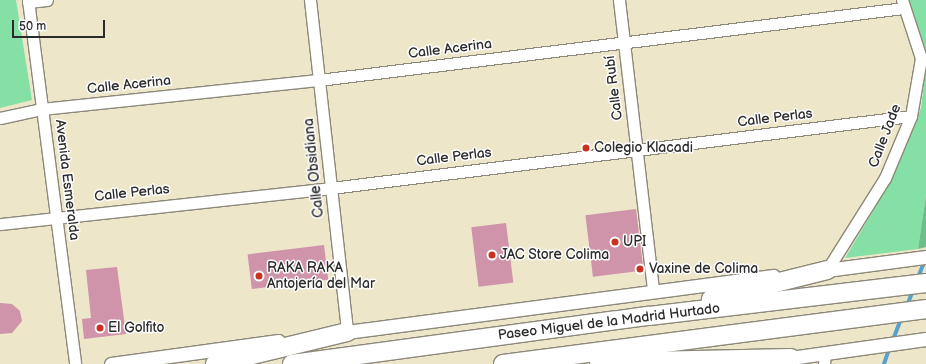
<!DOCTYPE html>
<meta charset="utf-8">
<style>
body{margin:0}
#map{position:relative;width:926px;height:364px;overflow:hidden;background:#ede6c9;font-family:"Balsamiq Sans",sans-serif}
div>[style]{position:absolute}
.green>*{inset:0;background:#85e0a6}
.forest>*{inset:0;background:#6cbe8b}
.stream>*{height:3.5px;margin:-1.75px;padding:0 1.75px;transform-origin:1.75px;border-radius:1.75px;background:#58a1cf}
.building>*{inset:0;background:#cf93aa;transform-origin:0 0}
.roads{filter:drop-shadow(1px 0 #8c887a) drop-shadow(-1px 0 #8c887a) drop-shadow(0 1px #8c887a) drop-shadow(0 -1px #8c887a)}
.minor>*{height:11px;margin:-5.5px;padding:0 5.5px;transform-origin:5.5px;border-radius:5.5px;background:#fff}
.tertiary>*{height:13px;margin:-6.5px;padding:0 6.5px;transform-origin:6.5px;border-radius:6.5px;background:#fff}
.trunk>*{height:18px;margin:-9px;padding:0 9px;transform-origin:9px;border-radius:9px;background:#fff}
.dots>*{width:11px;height:11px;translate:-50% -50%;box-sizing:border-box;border:2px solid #fff;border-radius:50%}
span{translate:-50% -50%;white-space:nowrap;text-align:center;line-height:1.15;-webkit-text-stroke:3px #fff;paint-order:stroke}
.street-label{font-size:14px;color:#2b2b2b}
.poi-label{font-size:14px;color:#2b2b2b}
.left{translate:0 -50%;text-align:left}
.scale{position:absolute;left:12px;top:20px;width:93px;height:18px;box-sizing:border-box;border:2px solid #2b2b2b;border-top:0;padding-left:5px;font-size:12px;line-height:14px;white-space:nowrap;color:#2b2b2b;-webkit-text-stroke:3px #fff;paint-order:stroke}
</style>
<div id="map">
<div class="green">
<div style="clip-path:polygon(0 0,16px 0,32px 100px,0 108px)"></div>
<div style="clip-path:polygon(909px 0,926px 0,926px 51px)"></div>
<div style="clip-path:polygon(926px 67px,926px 195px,918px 249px,845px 258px,875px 208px,904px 148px,921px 108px)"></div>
</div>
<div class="forest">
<div style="clip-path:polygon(926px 195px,926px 247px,918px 249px)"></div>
</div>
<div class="stream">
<div style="left:918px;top:278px;width:19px;rotate:-69deg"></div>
<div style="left:907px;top:306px;width:17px;rotate:-69deg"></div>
<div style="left:893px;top:340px;width:25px;rotate:-69deg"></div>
<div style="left:884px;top:364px;width:18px;rotate:-71deg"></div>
</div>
<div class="building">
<div style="left:636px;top:209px;width:62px;height:51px;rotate:83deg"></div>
<div style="left:506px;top:223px;width:60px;height:35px;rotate:83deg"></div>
<div style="left:324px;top:245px;width:35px;height:77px;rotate:83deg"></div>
<div style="clip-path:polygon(117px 267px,126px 334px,84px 339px,82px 319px,91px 318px,86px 270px)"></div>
<div style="clip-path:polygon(0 303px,12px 304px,20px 311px,22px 321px,12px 333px,0 334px)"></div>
</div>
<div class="roads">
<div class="minor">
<div style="left:28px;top:0;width:367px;rotate:82.6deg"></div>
<div style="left:310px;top:0;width:334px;rotate:83.6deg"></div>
<div style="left:619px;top:0;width:293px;rotate:83.3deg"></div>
<div style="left:28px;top:2px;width:19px;rotate:-6deg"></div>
<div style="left:0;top:118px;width:43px;rotate:-12.1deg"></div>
<div style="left:42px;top:109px;width:279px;rotate:-6deg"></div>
<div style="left:319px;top:80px;width:589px;rotate:-7.02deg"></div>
<div style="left:0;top:224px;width:333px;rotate:-6.2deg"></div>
<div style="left:331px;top:188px;width:584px;rotate:-7.08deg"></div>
<div style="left:827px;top:270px;width:109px;rotate:-57.8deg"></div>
<div style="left:885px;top:178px;width:67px;rotate:-67.2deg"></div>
<div style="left:911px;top:116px;width:59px;rotate:-80.2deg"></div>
<div style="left:921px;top:58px;width:61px;rotate:-108.1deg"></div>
<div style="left:824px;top:364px;width:11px;rotate:-85deg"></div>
</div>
<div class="tertiary">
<div style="left:819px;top:271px;width:108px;rotate:-7.5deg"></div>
<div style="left:339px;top:333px;width:438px;rotate:-7.5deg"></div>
<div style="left:783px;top:359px;width:144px;rotate:-8deg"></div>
<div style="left:111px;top:364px;width:169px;rotate:-7.8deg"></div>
</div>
<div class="trunk">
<div style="left:711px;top:299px;width:120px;rotate:-14deg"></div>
<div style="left:599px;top:362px;width:192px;rotate:-1.2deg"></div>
<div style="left:215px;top:364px;width:136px;rotate:-13.6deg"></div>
<div style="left:292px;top:364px;width:360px;rotate:-7.7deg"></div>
<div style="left:649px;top:316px;width:279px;rotate:-6.8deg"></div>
<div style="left:503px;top:364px;width:427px;rotate:-7.4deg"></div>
</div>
</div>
<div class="dots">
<div style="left:586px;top:148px;background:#c8321e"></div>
<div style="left:615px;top:242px;background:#c8321e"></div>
<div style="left:492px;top:255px;background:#c8321e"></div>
<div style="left:640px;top:269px;background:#c8321e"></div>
<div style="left:259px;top:276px;background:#c8321e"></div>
<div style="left:100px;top:328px;background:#c8321e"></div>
</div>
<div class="street-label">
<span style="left:450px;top:49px;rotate:-7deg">Calle Acerina</span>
<span style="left:129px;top:85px;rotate:-6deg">Calle Acerina</span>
<span style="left:614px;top:88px;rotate:-97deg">Calle Rubí</span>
<span style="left:775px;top:118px;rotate:-7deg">Calle Perlas</span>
<span style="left:885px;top:136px;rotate:-69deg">Calle Jade</span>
<span style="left:454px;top:157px;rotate:-7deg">Calle Perlas</span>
<span style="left:314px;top:168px;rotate:-96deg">Calle Obsidiana</span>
<span style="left:67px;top:180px;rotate:83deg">Avenida Esmeralda</span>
<span style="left:132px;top:193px;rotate:-6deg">Calle Perlas</span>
<span style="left:609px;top:322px;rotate:-7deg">Paseo Miguel de la Madrid Hurtado</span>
</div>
<div class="poi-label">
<span class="left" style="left:594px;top:148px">Colegio Klacadi</span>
<span class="left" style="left:623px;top:242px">UPI</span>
<span class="left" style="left:500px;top:255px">JAC Store Colima</span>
<span class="left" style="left:267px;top:276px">RAKA RAKA<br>Antojería del Mar</span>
<span class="left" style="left:649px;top:269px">Vaxine de Colima</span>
<span class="left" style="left:108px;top:328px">El Golfito</span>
</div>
<div class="scale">50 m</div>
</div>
